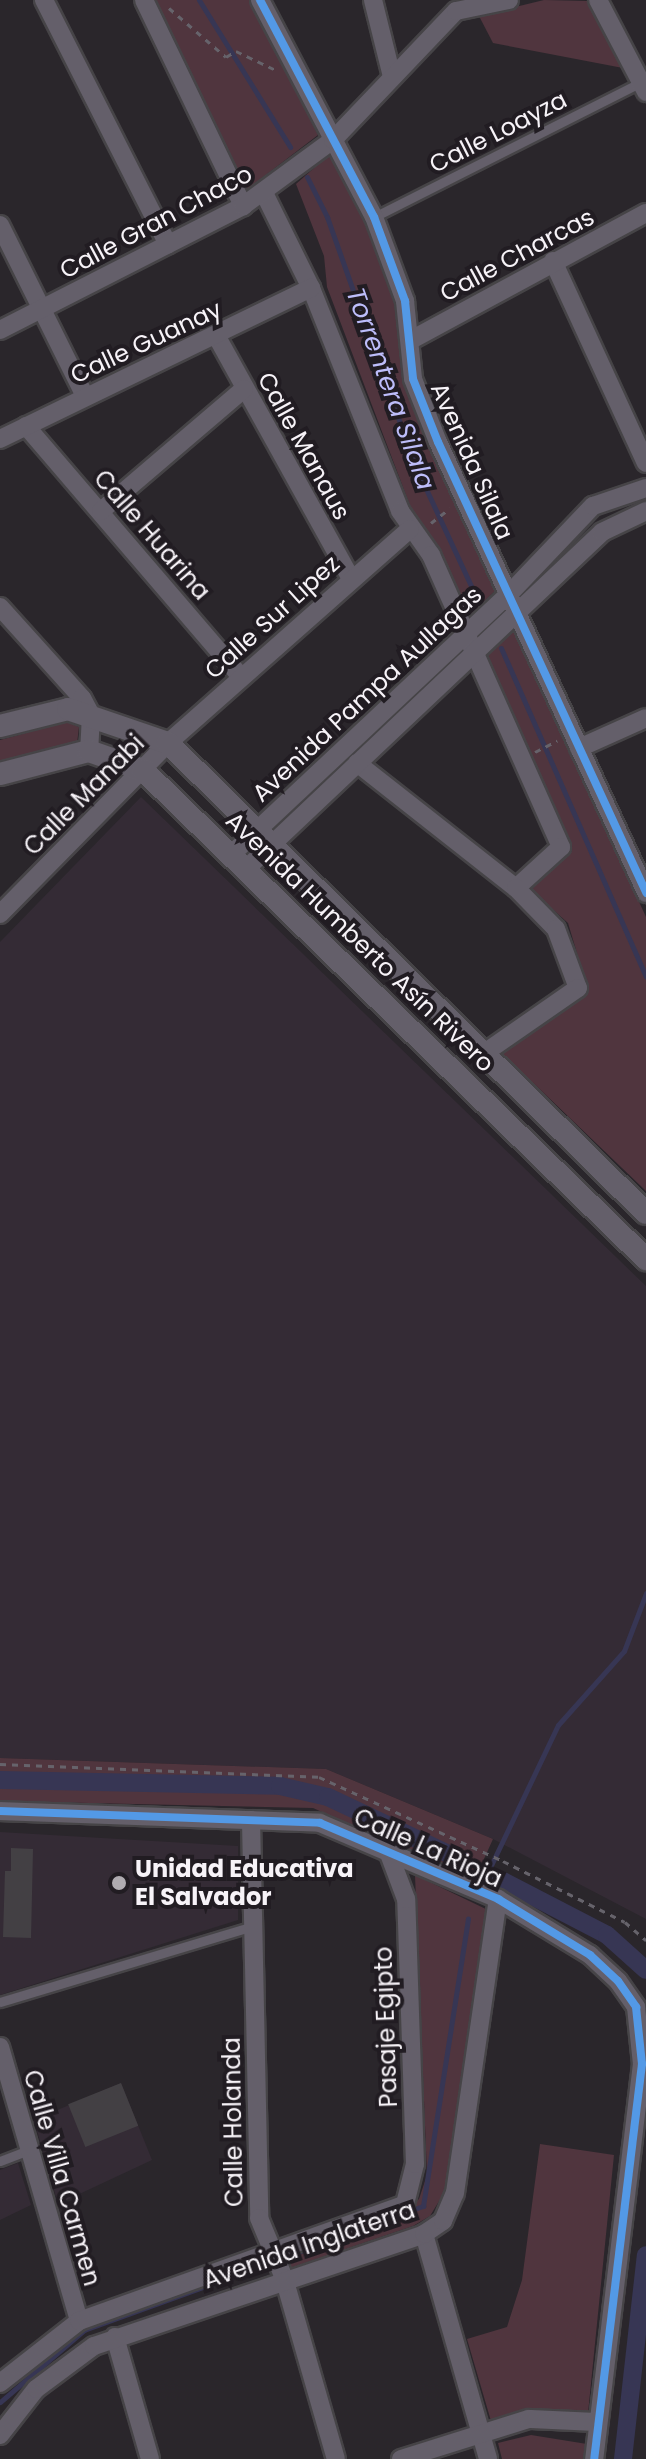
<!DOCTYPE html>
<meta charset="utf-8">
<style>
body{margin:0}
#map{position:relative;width:646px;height:2459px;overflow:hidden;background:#2a262b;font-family:Poppins,sans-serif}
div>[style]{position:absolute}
.built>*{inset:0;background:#342b35}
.green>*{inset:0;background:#50353e}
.stream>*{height:5px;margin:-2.5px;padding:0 2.5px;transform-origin:2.5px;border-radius:2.5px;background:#373654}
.canal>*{height:18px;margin:-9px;padding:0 9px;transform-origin:9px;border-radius:9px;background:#373654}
.building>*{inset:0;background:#434044;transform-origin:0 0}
.path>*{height:3px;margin-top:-1.5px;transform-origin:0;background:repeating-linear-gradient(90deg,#66636b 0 6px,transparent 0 12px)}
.roads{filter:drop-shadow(2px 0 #464447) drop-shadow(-2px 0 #464447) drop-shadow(0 2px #464447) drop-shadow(0 -2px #464447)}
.service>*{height:9px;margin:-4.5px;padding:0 4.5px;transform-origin:4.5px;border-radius:4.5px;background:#645f6a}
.minor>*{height:18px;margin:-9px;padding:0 9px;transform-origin:9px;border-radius:9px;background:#645f6a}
.tertiary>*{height:22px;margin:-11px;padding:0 11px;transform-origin:11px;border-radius:11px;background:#645f6a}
.cycleway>*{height:8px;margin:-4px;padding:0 4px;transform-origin:4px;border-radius:4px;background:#5399e6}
.dots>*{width:22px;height:22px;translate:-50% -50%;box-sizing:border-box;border:4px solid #211c22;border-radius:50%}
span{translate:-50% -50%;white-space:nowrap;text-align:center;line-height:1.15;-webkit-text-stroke:8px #211c22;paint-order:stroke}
.street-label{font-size:24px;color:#f7f3f8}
.poi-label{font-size:24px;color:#f7f3f8;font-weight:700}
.left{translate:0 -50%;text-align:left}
.water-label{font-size:26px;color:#bdbdfa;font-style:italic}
</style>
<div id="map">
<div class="built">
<div style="clip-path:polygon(141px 797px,646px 1286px,646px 1919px,493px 1839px,326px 1769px,0 1758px,0 942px)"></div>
<div style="clip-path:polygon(0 1832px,238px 1846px,238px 1920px,0 1995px)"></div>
<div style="clip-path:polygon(121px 2083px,152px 2160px,58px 2204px,34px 2120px)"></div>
<div style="clip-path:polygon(18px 2163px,31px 2205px,0 2220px,0 2170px)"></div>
</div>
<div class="green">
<div style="clip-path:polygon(154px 0,250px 0,318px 135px,245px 191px)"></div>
<div style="clip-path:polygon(544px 0,588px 1px,623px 68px,493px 43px,479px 16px)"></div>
<div style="clip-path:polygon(332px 152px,367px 220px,398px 303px,408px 378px,501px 585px,470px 615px,438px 548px,414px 516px,327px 287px,324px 256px,296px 184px)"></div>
<div style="clip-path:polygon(513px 625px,646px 917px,646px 1191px,502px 1053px,588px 990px,568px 923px,531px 890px,572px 851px,485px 654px)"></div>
<div style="clip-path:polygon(67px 722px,79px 727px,77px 744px,0 765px,0 740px)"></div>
<div style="clip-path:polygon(0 1758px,326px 1769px,493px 1839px,475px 1879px,313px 1808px,0 1801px)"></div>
<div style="clip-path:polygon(415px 1875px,490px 1911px,444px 2193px,430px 2216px,413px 2226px,290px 2268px,284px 2251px,406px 2210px,419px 2199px,427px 2175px)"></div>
<div style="clip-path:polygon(540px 2144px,614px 2155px,588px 2413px,526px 2408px,491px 2421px,467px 2339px,507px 2327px,522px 2280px)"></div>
<div style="clip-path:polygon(531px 2435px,587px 2444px,586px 2459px,502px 2459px,498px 2443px)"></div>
</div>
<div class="stream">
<div style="left:199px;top:0;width:173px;rotate:58.2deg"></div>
<div style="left:307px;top:177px;width:45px;rotate:63.4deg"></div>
<div style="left:327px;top:217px;width:261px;rotate:70.5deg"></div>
<div style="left:414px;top:463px;width:150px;rotate:65.1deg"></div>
<div style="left:501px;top:648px;width:359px;rotate:66.2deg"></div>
<div style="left:484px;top:1880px;width:172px;rotate:-64.5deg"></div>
<div style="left:558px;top:1725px;width:99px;rotate:-48.3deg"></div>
<div style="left:624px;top:1651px;width:62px;rotate:-69.2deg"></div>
<div style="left:293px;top:2254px;width:139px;rotate:-20.3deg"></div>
<div style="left:423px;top:2206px;width:291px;rotate:-81.1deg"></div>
<div style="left:0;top:2402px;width:111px;rotate:-40.6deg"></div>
<div style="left:84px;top:2330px;width:185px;rotate:-19.9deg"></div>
</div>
<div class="canal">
<div style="left:0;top:1780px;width:280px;rotate:1.2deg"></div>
<div style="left:280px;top:1786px;width:49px;rotate:12.9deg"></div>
<div style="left:328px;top:1797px;width:147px;rotate:25.3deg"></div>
<div style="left:501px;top:1880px;width:119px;rotate:27.4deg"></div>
<div style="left:607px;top:1935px;width:52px;rotate:41.9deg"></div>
<div style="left:623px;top:2459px;width:205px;rotate:-83.6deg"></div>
</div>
<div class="building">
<div style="clip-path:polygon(11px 1848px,33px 1849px,31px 1938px,3px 1937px,5px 1871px,11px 1871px)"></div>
<div style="left:121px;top:2083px;width:46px;height:57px;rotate:68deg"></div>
</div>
<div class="path">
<div style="left:169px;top:8px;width:75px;rotate:40.7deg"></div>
<div style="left:226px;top:57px;width:12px;rotate:-31deg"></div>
<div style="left:236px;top:51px;width:47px;rotate:25.5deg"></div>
<div style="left:431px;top:523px;width:24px;rotate:-38deg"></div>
<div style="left:535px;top:752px;width:25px;rotate:-27deg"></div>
<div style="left:0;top:1764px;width:319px;rotate:2.3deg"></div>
<div style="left:319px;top:1777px;width:202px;rotate:24.5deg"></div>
<div style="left:503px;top:1861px;width:136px;rotate:26.6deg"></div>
<div style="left:625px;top:1922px;width:28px;rotate:41deg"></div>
</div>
<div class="roads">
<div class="service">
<div style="left:374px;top:217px;width:299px;rotate:-26.8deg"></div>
<div style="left:0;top:2002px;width:265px;rotate:-16.7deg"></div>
<div style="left:0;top:2161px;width:30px;rotate:-21deg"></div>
</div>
<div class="minor">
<div style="left:44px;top:0;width:274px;rotate:63.1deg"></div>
<div style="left:144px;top:0;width:229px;rotate:64.3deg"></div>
<div style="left:260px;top:0;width:245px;rotate:62.3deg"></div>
<div style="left:374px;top:217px;width:90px;rotate:69.7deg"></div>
<div style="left:405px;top:301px;width:78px;rotate:84.1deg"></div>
<div style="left:413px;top:379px;width:68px;rotate:68.4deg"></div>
<div style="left:438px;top:442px;width:497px;rotate:65.2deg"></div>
<div style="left:373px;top:0;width:79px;rotate:76.1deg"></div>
<div style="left:598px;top:0;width:104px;rotate:62.4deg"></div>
<div style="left:264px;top:193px;width:106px;rotate:63.7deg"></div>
<div style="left:311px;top:288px;width:240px;rotate:68.2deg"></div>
<div style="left:400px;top:511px;width:54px;rotate:54.8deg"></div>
<div style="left:431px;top:555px;width:320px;rotate:66deg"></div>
<div style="left:561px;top:847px;width:61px;rotate:137.7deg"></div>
<div style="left:0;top:225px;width:191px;rotate:63.6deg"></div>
<div style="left:553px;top:261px;width:222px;rotate:65.3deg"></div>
<div style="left:0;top:330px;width:273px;rotate:-27deg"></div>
<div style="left:243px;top:206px;width:112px;rotate:-36.3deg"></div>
<div style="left:333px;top:140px;width:178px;rotate:-46.4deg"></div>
<div style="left:456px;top:11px;width:54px;rotate:-11.7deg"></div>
<div style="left:217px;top:337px;width:277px;rotate:61deg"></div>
<div style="left:411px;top:340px;width:267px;rotate:-28.4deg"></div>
<div style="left:26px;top:426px;width:330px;rotate:49.4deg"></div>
<div style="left:0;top:439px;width:346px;rotate:-25.9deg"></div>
<div style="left:101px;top:511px;width:188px;rotate:-40.5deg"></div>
<div style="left:0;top:607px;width:122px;rotate:48deg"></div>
<div style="left:82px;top:698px;width:19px;rotate:62deg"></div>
<div style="left:91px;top:715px;width:36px;rotate:93deg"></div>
<div style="left:579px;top:748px;width:73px;rotate:-24.1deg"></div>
<div style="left:357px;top:763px;width:202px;rotate:38.2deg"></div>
<div style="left:516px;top:888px;width:57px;rotate:45.7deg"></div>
<div style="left:556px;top:929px;width:63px;rotate:69.6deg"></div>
<div style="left:578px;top:988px;width:112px;rotate:145.2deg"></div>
<div style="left:234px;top:852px;width:380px;rotate:-43.2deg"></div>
<div style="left:511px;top:592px;width:119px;rotate:-46.4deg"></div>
<div style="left:593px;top:506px;width:56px;rotate:-18.8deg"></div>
<div style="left:248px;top:867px;width:487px;rotate:-43.4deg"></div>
<div style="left:602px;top:532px;width:49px;rotate:-25.5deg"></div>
<div style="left:0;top:914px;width:240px;rotate:-45.5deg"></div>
<div style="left:168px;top:743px;width:323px;rotate:-41.5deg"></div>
<div style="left:0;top:1811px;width:320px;rotate:2.1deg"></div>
<div style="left:320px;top:1823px;width:194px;rotate:23.1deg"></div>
<div style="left:498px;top:1899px;width:108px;rotate:31.3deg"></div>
<div style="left:590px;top:1955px;width:38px;rotate:43deg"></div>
<div style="left:618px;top:1981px;width:32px;rotate:55deg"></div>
<div style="left:636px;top:2007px;width:57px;rotate:84deg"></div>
<div style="left:642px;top:2064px;width:398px;rotate:96.9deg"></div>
<div style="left:251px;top:1820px;width:398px;rotate:88.8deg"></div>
<div style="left:259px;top:2218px;width:65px;rotate:67.4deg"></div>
<div style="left:284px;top:2278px;width:188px;rotate:74deg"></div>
<div style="left:0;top:2047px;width:285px;rotate:73.9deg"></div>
<div style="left:424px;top:2234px;width:234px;rotate:74.1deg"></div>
<div style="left:115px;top:2337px;width:127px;rotate:74deg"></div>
<div style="left:0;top:2383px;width:100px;rotate:-38.1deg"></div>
<div style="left:79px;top:2321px;width:346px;rotate:-19.7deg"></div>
<div style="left:405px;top:2204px;width:41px;rotate:-76deg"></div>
<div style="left:415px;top:2164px;width:265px;rotate:-91.9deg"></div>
<div style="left:406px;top:1899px;width:51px;rotate:-110.6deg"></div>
<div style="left:0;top:2435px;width:58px;rotate:-52deg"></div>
<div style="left:36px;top:2389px;width:72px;rotate:-36.6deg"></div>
<div style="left:94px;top:2346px;width:348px;rotate:-18.7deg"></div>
<div style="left:424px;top:2234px;width:23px;rotate:-34deg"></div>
<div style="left:443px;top:2221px;width:30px;rotate:-67deg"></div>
<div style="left:455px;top:2193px;width:297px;rotate:-81.7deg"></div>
<div style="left:401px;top:2459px;width:134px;rotate:-17.4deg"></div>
<div style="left:529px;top:2419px;width:69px;rotate:2.5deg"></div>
</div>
<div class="tertiary">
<div style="left:0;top:726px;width:70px;rotate:-14deg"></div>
<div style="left:68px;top:709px;width:106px;rotate:18.8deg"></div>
<div style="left:168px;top:743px;width:670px;rotate:44.52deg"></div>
<div style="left:0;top:774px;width:92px;rotate:-14.5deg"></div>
<div style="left:89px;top:751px;width:57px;rotate:19.4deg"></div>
<div style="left:143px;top:770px;width:702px;rotate:44.19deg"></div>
</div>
</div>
<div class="cycleway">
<div style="left:260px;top:0;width:245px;rotate:62.3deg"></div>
<div style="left:374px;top:217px;width:90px;rotate:69.7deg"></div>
<div style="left:405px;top:301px;width:78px;rotate:84.1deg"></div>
<div style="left:413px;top:379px;width:68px;rotate:68.4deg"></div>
<div style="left:438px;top:442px;width:497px;rotate:65.2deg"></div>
<div style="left:0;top:1811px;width:320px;rotate:2.1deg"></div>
<div style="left:320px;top:1823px;width:194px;rotate:23.1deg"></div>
<div style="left:498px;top:1899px;width:108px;rotate:31.3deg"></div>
<div style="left:590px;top:1955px;width:38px;rotate:43deg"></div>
<div style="left:618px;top:1981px;width:32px;rotate:55deg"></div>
<div style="left:636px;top:2007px;width:57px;rotate:84deg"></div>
<div style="left:642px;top:2064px;width:398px;rotate:96.9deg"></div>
</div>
<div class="dots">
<div style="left:119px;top:1883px;background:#afabb0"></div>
</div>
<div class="street-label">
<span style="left:498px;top:132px;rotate:-27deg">Calle Loayza</span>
<span style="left:156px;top:222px;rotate:-28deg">Calle Gran Chaco</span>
<span style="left:517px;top:255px;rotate:-28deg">Calle Charcas</span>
<span style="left:146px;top:342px;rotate:-25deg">Calle Guanay</span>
<span style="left:304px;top:446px;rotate:61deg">Calle Manaus</span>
<span style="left:472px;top:461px;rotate:66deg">Avenida Silala</span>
<span style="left:152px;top:535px;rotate:49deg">Calle Huarina</span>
<span style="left:272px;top:617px;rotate:-42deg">Calle Sur Lipez</span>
<span style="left:367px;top:694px;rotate:-43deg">Avenida Pampa Aullagas</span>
<span style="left:84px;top:795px;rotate:-45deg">Calle Manabi</span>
<span style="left:360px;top:942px;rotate:44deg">Avenida Humberto Asín Rivero</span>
<span style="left:428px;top:1848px;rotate:24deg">Calle La Rioja</span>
<span style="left:386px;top:2027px;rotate:-92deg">Pasaje Egipto</span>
<span style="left:233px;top:2122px;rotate:-91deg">Calle Holanda</span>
<span style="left:62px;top:2178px;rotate:74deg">Calle Villa Carmen</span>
<span style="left:309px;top:2245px;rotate:-19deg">Avenida Inglaterra</span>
</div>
<div class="poi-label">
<span class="left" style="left:135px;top:1883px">Unidad Educativa<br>El Salvador</span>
</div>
<div class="water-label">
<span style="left:390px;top:389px;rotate:70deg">Torrentera Silala</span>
</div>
</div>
